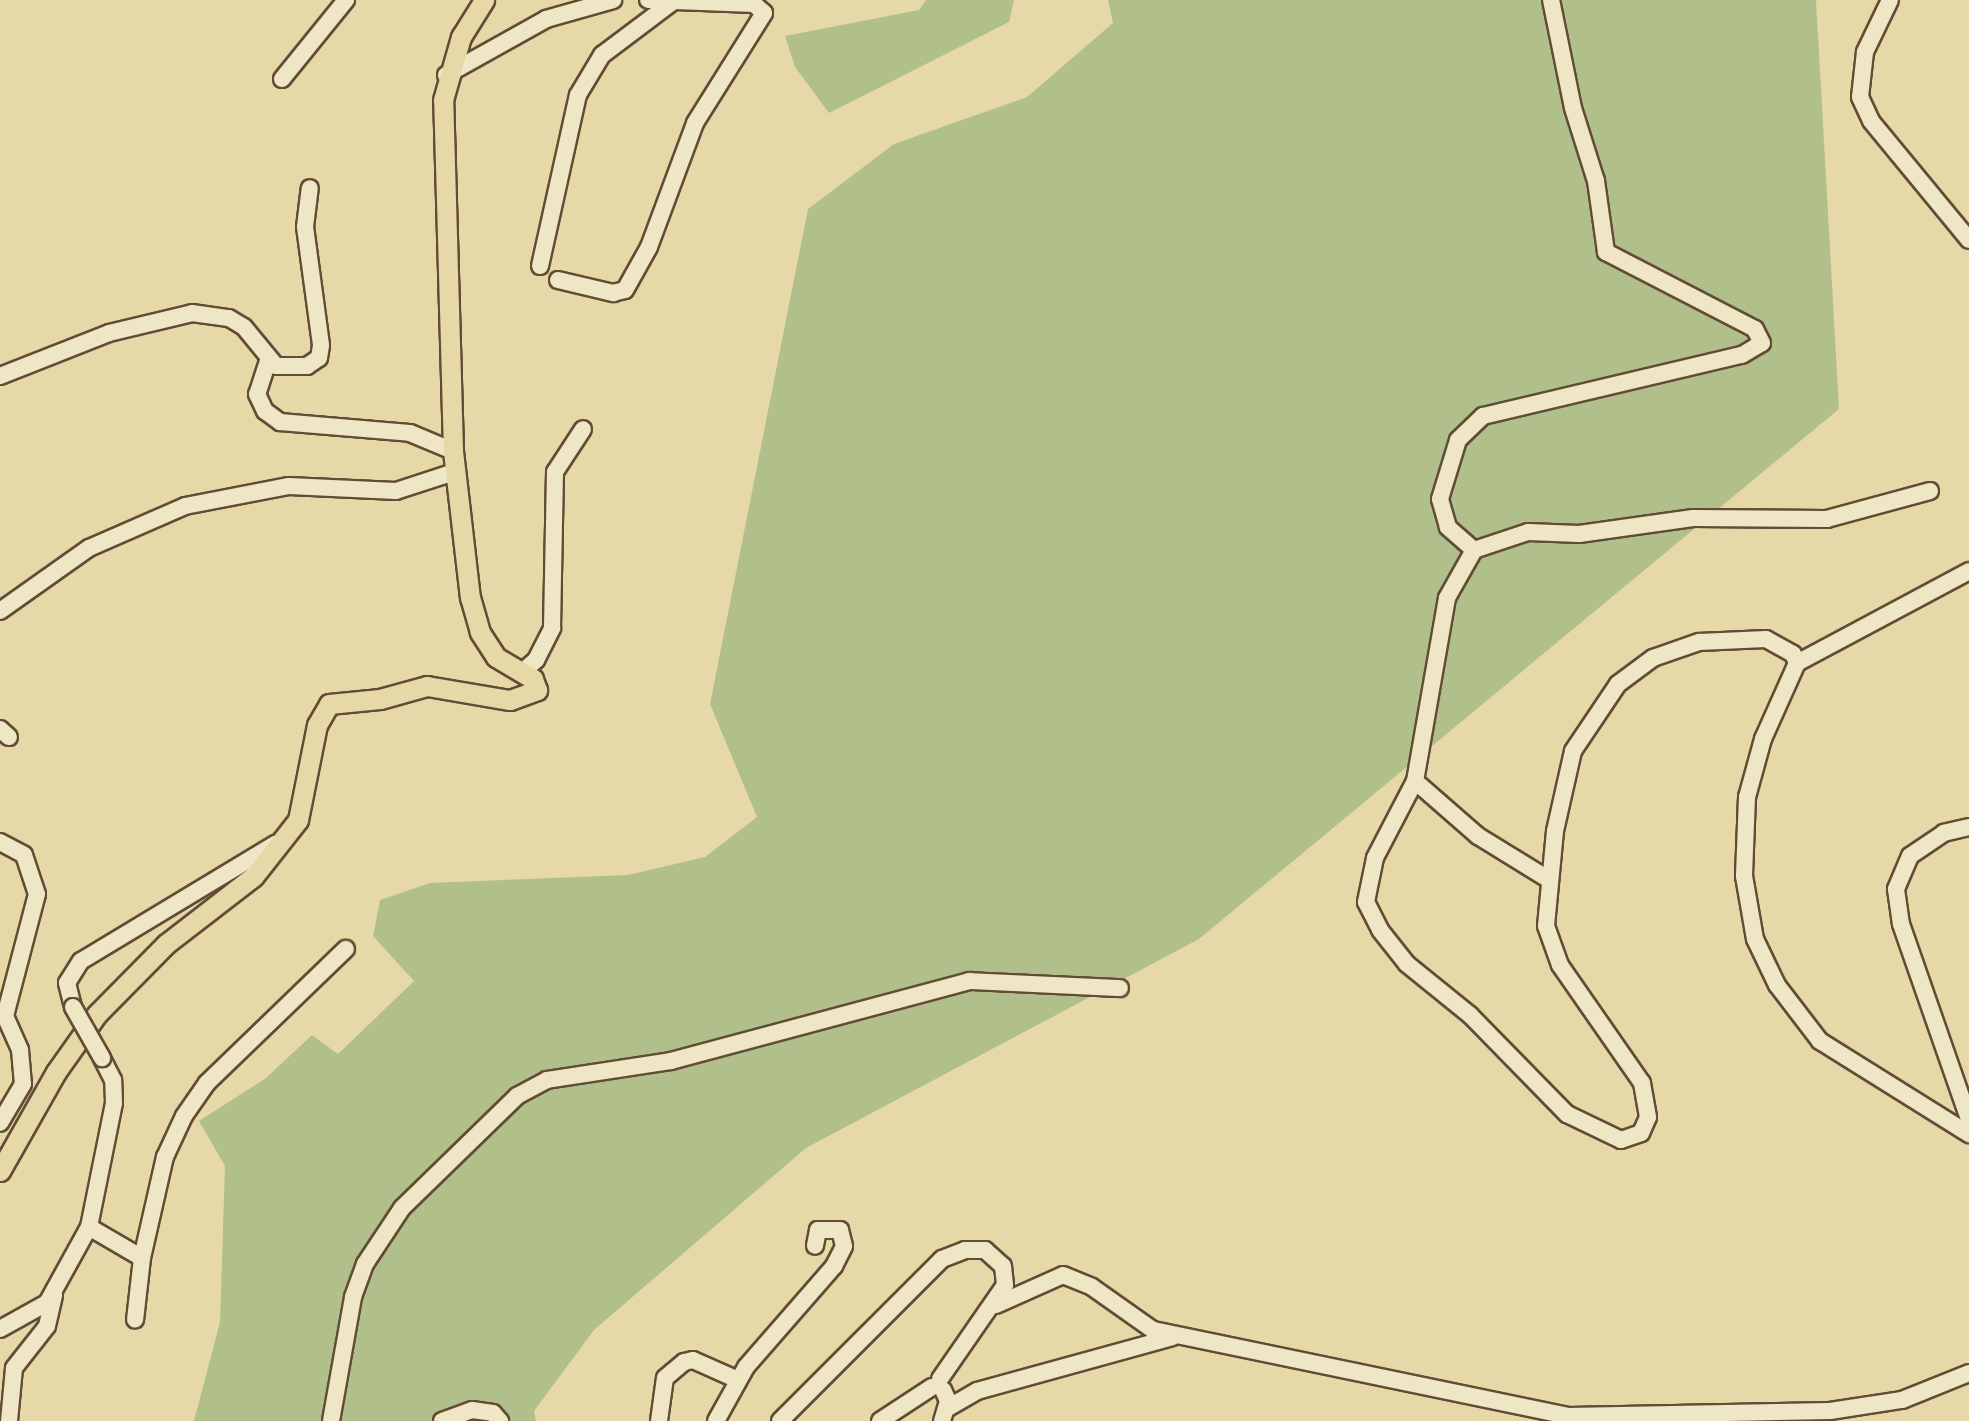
<!DOCTYPE html>
<style>
body{margin:0}
#map{position:relative;width:1969px;height:1421px;overflow:hidden;background:#e7d8a7;font-family:"IM FELL DW Pica",serif}
div>[style]{position:absolute}
.green>*{inset:0;background:#b1c08b}
.roads{filter:drop-shadow(2px 0 #614c35) drop-shadow(-2px 0 #614c35) drop-shadow(0 2px #614c35) drop-shadow(0 -2px #614c35)}
.minor>*{height:16px;margin:-8px;padding:0 8px;transform-origin:8px;border-radius:8px;background:#efe6c6}
.major>*{height:19px;margin:-9.5px;padding:0 9.5px;transform-origin:9.5px;border-radius:9.5px;background:#e7d8a7}
.bridges{filter:drop-shadow(2px 0 #614c35) drop-shadow(-2px 0 #614c35) drop-shadow(0 2px #614c35) drop-shadow(0 -2px #614c35)}
.minor-bridge>*{height:16px;margin:-8px;padding:0 8px;transform-origin:8px;border-radius:8px;background:#efe6c6}
span{translate:-50% -50%;white-space:nowrap;text-align:center;line-height:1.15;-webkit-text-stroke:5px #efe6c6;paint-order:stroke}
</style>
<div id="map">
<div class="green">
<div style="clip-path:polygon(926px 0,1014px 0,1009px 22px,829px 113px,795px 67px,785px 36px,919px 10px)"></div>
<div style="clip-path:polygon(1108px 0,1816px 0,1839px 409px,1199px 939px,806px 1148px,594px 1330px,534px 1411px,536px 1421px,194px 1421px,220px 1322px,225px 1166px,199px 1121px,266px 1078px,312px 1035px,338px 1054px,414px 981px,373px 936px,380px 900px,430px 883px,628px 875px,705px 857px,757px 817px,710px 704px,808px 209px,894px 144px,1027px 97px,1113px 23px)"></div>
</div>
<div class="roads">
<div class="minor">
<div style="left:1890px;top:0;width:58px;rotate:115.7deg"></div>
<div style="left:1865px;top:52px;width:45px;rotate:96.3deg"></div>
<div style="left:1860px;top:97px;width:26px;rotate:65deg"></div>
<div style="left:1871px;top:121px;width:154px;rotate:50.5deg"></div>
<div style="left:446px;top:75px;width:115px;rotate:-29.2deg"></div>
<div style="left:546px;top:19px;width:70px;rotate:-15.8deg"></div>
<div style="left:282px;top:79px;width:102px;rotate:-51deg"></div>
<div style="left:540px;top:266px;width:175px;rotate:-77.5deg"></div>
<div style="left:578px;top:95px;width:47px;rotate:-59deg"></div>
<div style="left:602px;top:55px;width:90px;rotate:-36.9deg"></div>
<div style="left:558px;top:280px;width:57px;rotate:13.3deg"></div>
<div style="left:613px;top:293px;width:12px;rotate:-14deg"></div>
<div style="left:625px;top:290px;width:49px;rotate:-60.8deg"></div>
<div style="left:649px;top:247px;width:132px;rotate:-69.6deg"></div>
<div style="left:695px;top:123px;width:130px;rotate:-57.9deg"></div>
<div style="left:764px;top:13px;width:13px;rotate:-138deg"></div>
<div style="left:754px;top:4px;width:106px;rotate:-177.8deg"></div>
<div style="left:268px;top:361px;width:35px;rotate:108deg"></div>
<div style="left:257px;top:394px;width:19px;rotate:65deg"></div>
<div style="left:265px;top:411px;width:19px;rotate:36deg"></div>
<div style="left:280px;top:422px;width:130px;rotate:4.8deg"></div>
<div style="left:410px;top:433px;width:47px;rotate:22.7deg"></div>
<div style="left:0;top:376px;width:117px;rotate:-21.5deg"></div>
<div style="left:109px;top:333px;width:85px;rotate:-13.5deg"></div>
<div style="left:192px;top:313px;width:37px;rotate:8deg"></div>
<div style="left:229px;top:318px;width:17px;rotate:31deg"></div>
<div style="left:244px;top:327px;width:50px;rotate:50.6deg"></div>
<div style="left:276px;top:366px;width:31px"></div>
<div style="left:307px;top:366px;width:14px;rotate:-34deg"></div>
<div style="left:319px;top:358px;width:13px;rotate:-81deg"></div>
<div style="left:321px;top:345px;width:119px;rotate:-97.7deg"></div>
<div style="left:305px;top:227px;width:39px;rotate:-83deg"></div>
<div style="left:1930px;top:491px;width:107px;rotate:164.8deg"></div>
<div style="left:1827px;top:519px;width:134px;rotate:-179.6deg"></div>
<div style="left:1693px;top:518px;width:115px;rotate:172deg"></div>
<div style="left:1579px;top:534px;width:51px;rotate:-177.8deg"></div>
<div style="left:1528px;top:532px;width:57px;rotate:161.6deg"></div>
<div style="left:1474px;top:550px;width:55px;rotate:119.4deg"></div>
<div style="left:1447px;top:598px;width:186px;rotate:99.9deg"></div>
<div style="left:1415px;top:781px;width:87px;rotate:117.5deg"></div>
<div style="left:1375px;top:858px;width:45px;rotate:101.6deg"></div>
<div style="left:1366px;top:902px;width:31px;rotate:63deg"></div>
<div style="left:1380px;top:930px;width:43px;rotate:51.5deg"></div>
<div style="left:1407px;top:964px;width:81px;rotate:39deg"></div>
<div style="left:1470px;top:1015px;width:139px;rotate:45.6deg"></div>
<div style="left:1567px;top:1114px;width:60px;rotate:25.7deg"></div>
<div style="left:1621px;top:1140px;width:21px;rotate:-19deg"></div>
<div style="left:1641px;top:1133px;width:17px;rotate:-66deg"></div>
<div style="left:1648px;top:1117px;width:35px;rotate:-100deg"></div>
<div style="left:1642px;top:1083px;width:144px;rotate:-124.8deg"></div>
<div style="left:1560px;top:965px;width:41px;rotate:-109.7deg"></div>
<div style="left:1546px;top:926px;width:95px;rotate:-84.6deg"></div>
<div style="left:1555px;top:831px;width:82px;rotate:-77.3deg"></div>
<div style="left:1573px;top:751px;width:81px;rotate:-56.1deg"></div>
<div style="left:1618px;top:684px;width:44px;rotate:-36.6deg"></div>
<div style="left:1653px;top:658px;width:49px;rotate:-19.2deg"></div>
<div style="left:1699px;top:642px;width:67px;rotate:-2.6deg"></div>
<div style="left:1766px;top:639px;width:31px;rotate:29deg"></div>
<div style="left:1793px;top:654px;width:10px;rotate:66deg"></div>
<div style="left:1797px;top:663px;width:83px;rotate:114.1deg"></div>
<div style="left:1763px;top:739px;width:60px;rotate:105.4deg"></div>
<div style="left:1747px;top:797px;width:79px;rotate:92.2deg"></div>
<div style="left:1744px;top:876px;width:64px;rotate:80.1deg"></div>
<div style="left:1755px;top:939px;width:51px;rotate:64.4deg"></div>
<div style="left:1777px;top:985px;width:71px;rotate:52.5deg"></div>
<div style="left:1820px;top:1041px;width:176px;rotate:32deg"></div>
<div style="left:1474px;top:550px;width:35px;rotate:-139deg"></div>
<div style="left:1448px;top:527px;width:29px;rotate:-106deg"></div>
<div style="left:1440px;top:499px;width:62px;rotate:-73deg"></div>
<div style="left:1458px;top:440px;width:35px;rotate:-44deg"></div>
<div style="left:1483px;top:416px;width:266px;rotate:-13.3deg"></div>
<div style="left:1742px;top:355px;width:23px;rotate:-31deg"></div>
<div style="left:1762px;top:343px;width:16px;rotate:-117deg"></div>
<div style="left:1755px;top:329px;width:168px;rotate:-152.7deg"></div>
<div style="left:1606px;top:252px;width:72px;rotate:-98deg"></div>
<div style="left:1596px;top:181px;width:77px;rotate:-107.5deg"></div>
<div style="left:1573px;top:108px;width:110px;rotate:-101.5deg"></div>
<div style="left:0;top:611px;width:109px;rotate:-35.3deg"></div>
<div style="left:89px;top:548px;width:105px;rotate:-23.6deg"></div>
<div style="left:185px;top:506px;width:106px;rotate:-10.9deg"></div>
<div style="left:289px;top:486px;width:107px;rotate:2.7deg"></div>
<div style="left:396px;top:491px;width:61px;rotate:-18.1deg"></div>
<div style="left:1797px;top:663px;width:195px;rotate:-28.1deg"></div>
<div style="left:521px;top:673px;width:20px;rotate:-41deg"></div>
<div style="left:536px;top:660px;width:36px;rotate:-63deg"></div>
<div style="left:552px;top:628px;width:156px;rotate:-88.9deg"></div>
<div style="left:555px;top:472px;width:51px;rotate:-56.9deg"></div>
<div style="left:0;top:729px;width:12px;rotate:42deg"></div>
<div style="left:1415px;top:781px;width:84px;rotate:41.1deg"></div>
<div style="left:1478px;top:836px;width:82px;rotate:31.6deg"></div>
<div style="left:1969px;top:827px;width:26px;rotate:167deg"></div>
<div style="left:1944px;top:833px;width:41px;rotate:145.9deg"></div>
<div style="left:1910px;top:856px;width:36px;rotate:113deg"></div>
<div style="left:1896px;top:889px;width:35px;rotate:82deg"></div>
<div style="left:1901px;top:924px;width:207px;rotate:70.8deg"></div>
<div style="left:0;top:842px;width:27px;rotate:28deg"></div>
<div style="left:24px;top:855px;width:41px;rotate:71.6deg"></div>
<div style="left:37px;top:894px;width:126px;rotate:104.7deg"></div>
<div style="left:5px;top:1016px;width:37px;rotate:66deg"></div>
<div style="left:20px;top:1050px;width:34px;rotate:85deg"></div>
<div style="left:23px;top:1084px;width:45px;rotate:120.5deg"></div>
<div style="left:73px;top:1007px;width:25px;rotate:-104deg"></div>
<div style="left:67px;top:983px;width:26px;rotate:-58deg"></div>
<div style="left:81px;top:961px;width:227px;rotate:-31.1deg"></div>
<div style="left:89px;top:1227px;width:61px;rotate:30.3deg"></div>
<div style="left:142px;top:1258px;width:62px;rotate:96.4deg"></div>
<div style="left:142px;top:1258px;width:104px;rotate:-77.2deg"></div>
<div style="left:165px;top:1157px;width:45px;rotate:-65.1deg"></div>
<div style="left:184px;top:1116px;width:40px;rotate:-55.1deg"></div>
<div style="left:207px;top:1083px;width:193px;rotate:-44deg"></div>
<div style="left:996px;top:1305px;width:73px;rotate:-24.1deg"></div>
<div style="left:1063px;top:1275px;width:31px;rotate:22deg"></div>
<div style="left:1092px;top:1287px;width:75px;rotate:35.2deg"></div>
<div style="left:1153px;top:1330px;width:424px;rotate:11.7deg"></div>
<div style="left:1568px;top:1416px;width:262px;rotate:-1.1deg"></div>
<div style="left:1830px;top:1411px;width:73px;rotate:-8.7deg"></div>
<div style="left:1902px;top:1400px;width:72px;rotate:-21.9deg"></div>
<div style="left:0;top:1329px;width:54px;rotate:-29deg"></div>
<div style="left:47px;top:1303px;width:87px;rotate:-61.1deg"></div>
<div style="left:89px;top:1227px;width:126px;rotate:-78.6deg"></div>
<div style="left:114px;top:1103px;width:23px;rotate:-92deg"></div>
<div style="left:113px;top:1080px;width:25px;rotate:-117deg"></div>
<div style="left:946px;top:1409px;width:36px;rotate:-30deg"></div>
<div style="left:977px;top:1391px;width:203px;rotate:-15.4deg"></div>
<div style="left:9px;top:1421px;width:53px;rotate:-84.6deg"></div>
<div style="left:14px;top:1368px;width:53px;rotate:-51.8deg"></div>
<div style="left:47px;top:1326px;width:32px;rotate:-77deg"></div>
<div style="left:331px;top:1421px;width:126px;rotate:-79.9deg"></div>
<div style="left:353px;top:1297px;width:35px;rotate:-70deg"></div>
<div style="left:365px;top:1264px;width:67px;rotate:-56.5deg"></div>
<div style="left:402px;top:1208px;width:161px;rotate:-44.2deg"></div>
<div style="left:517px;top:1096px;width:34px;rotate:-28deg"></div>
<div style="left:547px;top:1080px;width:125px;rotate:-8.7deg"></div>
<div style="left:671px;top:1061px;width:309px;rotate:-15deg"></div>
<div style="left:969px;top:981px;width:151px;rotate:2.7deg"></div>
<div style="left:442px;top:1421px;width:32px;rotate:-20deg"></div>
<div style="left:472px;top:1410px;width:21px;rotate:8deg"></div>
<div style="left:493px;top:1413px;width:11px;rotate:49deg"></div>
<div style="left:659px;top:1421px;width:43px;rotate:-82.1deg"></div>
<div style="left:665px;top:1378px;width:25px;rotate:-40deg"></div>
<div style="left:684px;top:1362px;width:9px;rotate:-13deg"></div>
<div style="left:693px;top:1360px;width:49px;rotate:24deg"></div>
<div style="left:716px;top:1421px;width:62px;rotate:-60.9deg"></div>
<div style="left:746px;top:1367px;width:134px;rotate:-48.9deg"></div>
<div style="left:834px;top:1266px;width:22px;rotate:-63deg"></div>
<div style="left:844px;top:1246px;width:16px;rotate:-104deg"></div>
<div style="left:840px;top:1230px;width:22px;rotate:180deg"></div>
<div style="left:818px;top:1230px;width:16px;rotate:101deg"></div>
<div style="left:780px;top:1421px;width:229px;rotate:-45deg"></div>
<div style="left:942px;top:1259px;width:25px;rotate:-21deg"></div>
<div style="left:965px;top:1250px;width:20px"></div>
<div style="left:985px;top:1250px;width:24px;rotate:42deg"></div>
<div style="left:1003px;top:1266px;width:19px;rotate:84deg"></div>
<div style="left:1005px;top:1285px;width:114px;rotate:124.7deg"></div>
<div style="left:880px;top:1421px;width:62px;rotate:-33.2deg"></div>
<div style="left:942px;top:1421px;width:21px;rotate:-73deg"></div>
<div style="left:948px;top:1401px;width:12px;rotate:-114deg"></div>
</div>
<div class="major">
<div style="left:0;top:1171px;width:114px;rotate:-60.5deg"></div>
<div style="left:56px;top:1072px;width:71px;rotate:-54.7deg"></div>
<div style="left:97px;top:1014px;width:98px;rotate:-45.4deg"></div>
<div style="left:166px;top:944px;width:111px;rotate:-37.7deg"></div>
<div style="left:254px;top:876px;width:71px;rotate:-51.8deg"></div>
<div style="left:298px;top:820px;width:97px;rotate:-78.7deg"></div>
<div style="left:317px;top:725px;width:24px;rotate:-60deg"></div>
<div style="left:329px;top:704px;width:51px;rotate:-5.6deg"></div>
<div style="left:380px;top:699px;width:49px;rotate:-15.5deg"></div>
<div style="left:427px;top:686px;width:84px;rotate:9.6deg"></div>
<div style="left:510px;top:700px;width:29px;rotate:-20deg"></div>
<div style="left:537px;top:690px;width:12px;rotate:-110deg"></div>
<div style="left:533px;top:679px;width:43px;rotate:-149.3deg"></div>
<div style="left:496px;top:657px;width:30px;rotate:-123deg"></div>
<div style="left:480px;top:632px;width:35px;rotate:-106deg"></div>
<div style="left:470px;top:598px;width:148px;rotate:-96.6deg"></div>
<div style="left:453px;top:451px;width:351px;rotate:-91.6deg"></div>
<div style="left:443px;top:100px;width:66px;rotate:-74.1deg"></div>
<div style="left:461px;top:37px;width:44px;rotate:-58.1deg"></div>
</div>
</div>
<div class="bridges">
<div class="minor-bridge">
<div style="left:73px;top:1007px;width:59px;rotate:60.4deg"></div>
</div>
</div>
</div>
